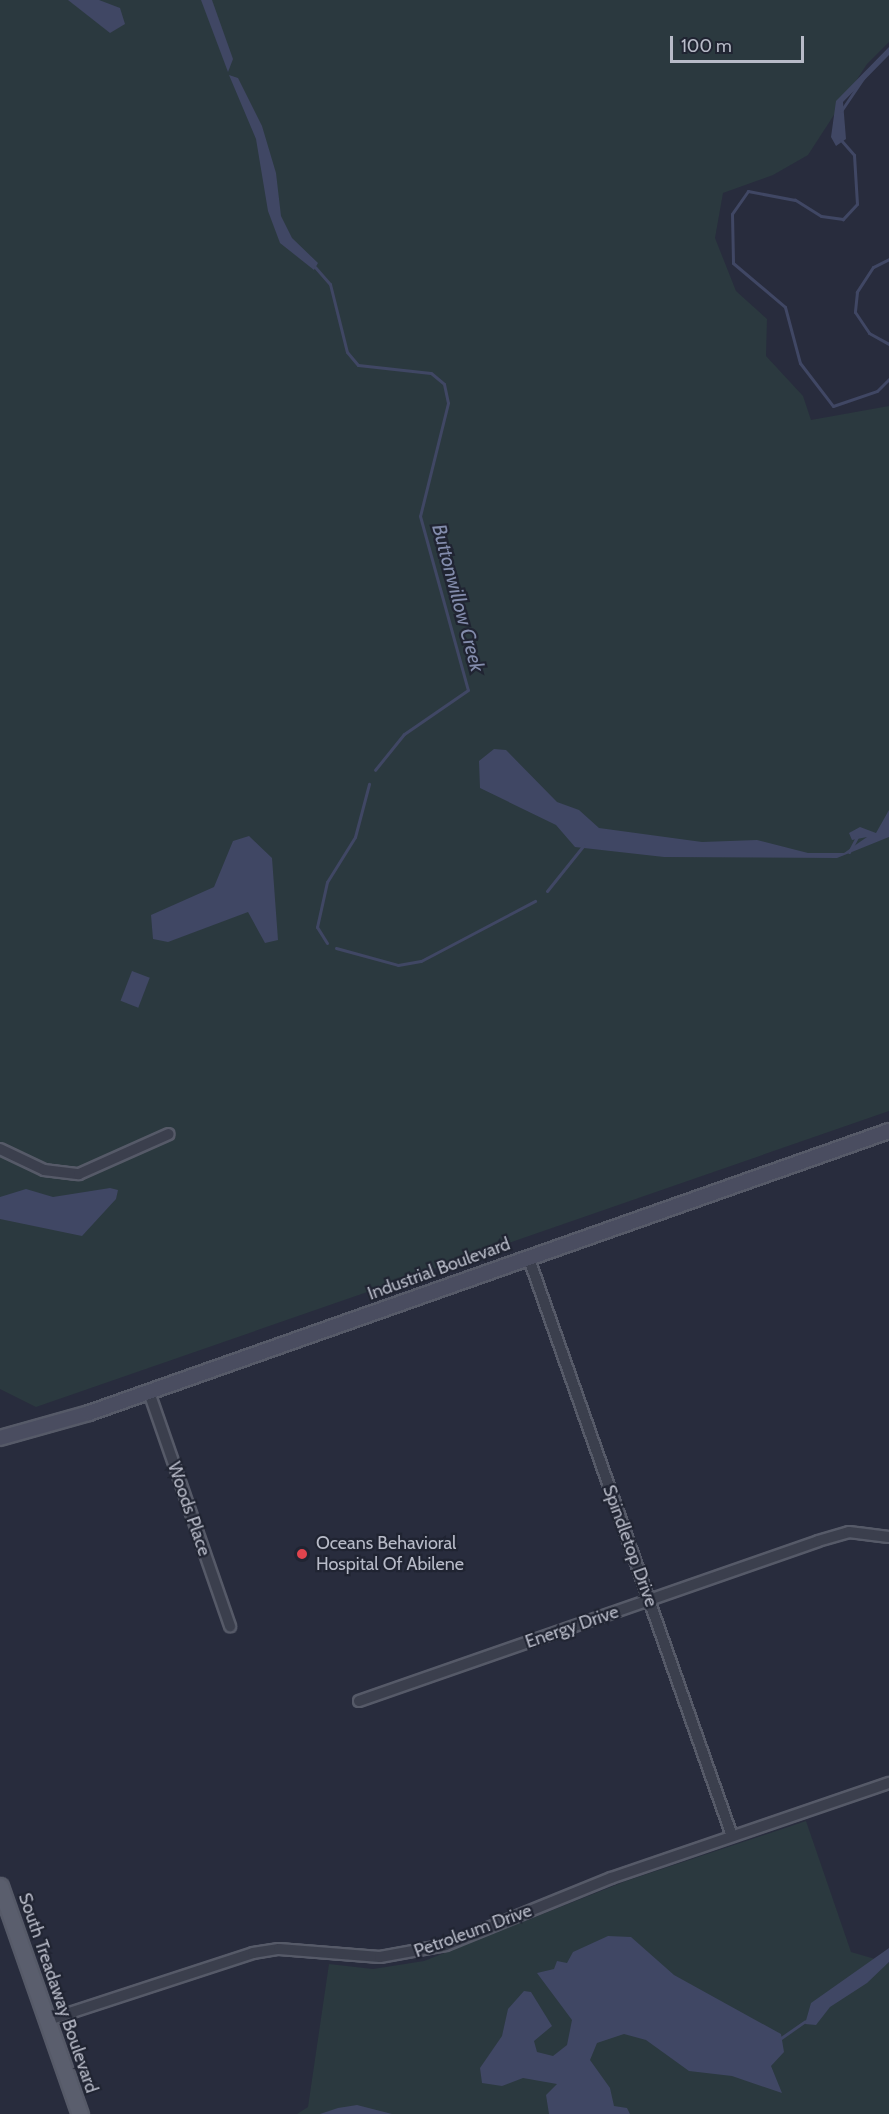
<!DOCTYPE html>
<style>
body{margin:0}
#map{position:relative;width:889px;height:2114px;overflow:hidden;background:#282c3d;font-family:Cabin,sans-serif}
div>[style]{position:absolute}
.green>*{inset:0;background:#2b393f}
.water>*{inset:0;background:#404764;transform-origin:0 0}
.stream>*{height:3px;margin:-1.5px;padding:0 1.5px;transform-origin:1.5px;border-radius:1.5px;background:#404764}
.roads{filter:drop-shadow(2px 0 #565a68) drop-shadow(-2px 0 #565a68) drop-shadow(0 2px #565a68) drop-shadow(0 -2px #565a68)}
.minor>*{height:10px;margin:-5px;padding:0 5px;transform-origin:5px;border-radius:5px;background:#3b3f4d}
.secondary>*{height:14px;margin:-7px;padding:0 7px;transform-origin:7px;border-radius:7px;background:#4a4d60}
.primary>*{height:15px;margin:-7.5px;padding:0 7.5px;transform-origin:7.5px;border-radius:7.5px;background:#5a5e6d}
.dots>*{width:16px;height:16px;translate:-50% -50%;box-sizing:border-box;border:3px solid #202432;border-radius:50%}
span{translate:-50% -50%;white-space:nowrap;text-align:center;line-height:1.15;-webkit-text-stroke:4.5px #202432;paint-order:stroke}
.street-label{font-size:18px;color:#b8bbc8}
.poi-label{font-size:18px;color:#b8bbc8}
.left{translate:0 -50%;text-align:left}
.water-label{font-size:20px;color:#838cac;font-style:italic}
.scale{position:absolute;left:670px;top:36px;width:134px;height:27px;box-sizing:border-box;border:3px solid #b8bbc8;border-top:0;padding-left:8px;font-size:18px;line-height:21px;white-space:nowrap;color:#b8bbc8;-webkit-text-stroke:4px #202432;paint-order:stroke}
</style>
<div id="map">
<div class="green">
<div style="clip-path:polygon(0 0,889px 0,889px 42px,867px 64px,808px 155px,773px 175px,723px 193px,715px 238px,736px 291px,767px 319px,766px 356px,803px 396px,811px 420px,889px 406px,889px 1111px,36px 1407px,0 1389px)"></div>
<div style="clip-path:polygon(806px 1821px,851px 1952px,889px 1963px,889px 2114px,297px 2114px,308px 2107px,329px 1964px,373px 1969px,424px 1961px,626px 1881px)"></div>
</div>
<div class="water">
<div style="clip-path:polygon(68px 0,99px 0,120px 8px,125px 24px,110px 33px)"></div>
<div style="clip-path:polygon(201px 0,212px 0,233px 59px,228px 72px)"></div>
<div style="clip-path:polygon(889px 47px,889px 55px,843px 102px,846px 139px,836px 146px,831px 137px,836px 101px)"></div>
<div style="clip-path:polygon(229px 75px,238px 78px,262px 126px,276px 173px,281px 216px,292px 238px,318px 263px,314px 270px,280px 243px,268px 211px,256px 139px)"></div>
<div style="clip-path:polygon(494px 749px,506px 750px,557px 802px,579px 810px,599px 828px,702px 842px,757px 840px,808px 853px,844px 853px,867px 837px,852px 840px,849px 833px,860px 827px,876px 833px,889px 810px,889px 837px,837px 858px,664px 857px,575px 847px,556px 825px,480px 788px,479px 761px)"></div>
<div style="clip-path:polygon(249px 836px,272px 858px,278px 940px,265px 943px,248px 912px,168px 942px,153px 939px,151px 915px,214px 887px,233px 841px)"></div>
<div style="left:132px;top:971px;width:19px;height:32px;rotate:21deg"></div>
<div style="clip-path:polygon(110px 1188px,118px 1190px,116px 1199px,82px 1236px,0 1219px,0 1197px,26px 1189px,53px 1197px)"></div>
<div style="clip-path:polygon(608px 1936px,631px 1937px,674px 1975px,781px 2034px,784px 2052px,771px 2066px,782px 2093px,732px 2076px,689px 2071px,646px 2040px,624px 2034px,597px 2043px,590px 2060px,610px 2088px,614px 2106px,627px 2108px,630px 2114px,549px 2114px,546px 2095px,557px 2084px,523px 2078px,502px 2086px,482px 2083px,480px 2068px,502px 2036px,508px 2009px,524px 1991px,531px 1992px,552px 2026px,534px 2041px,537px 2052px,553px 2056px,567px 2045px,572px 2020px,537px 1973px,554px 1969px,557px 1961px,567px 1963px,573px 1952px)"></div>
<div style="clip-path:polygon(889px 1948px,889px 1962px,867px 1983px,830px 2007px,816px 2025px,805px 2024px,811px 2003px)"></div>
<div style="clip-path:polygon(357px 2105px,392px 2114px,320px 2114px,338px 2108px)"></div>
</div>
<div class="stream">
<div style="left:841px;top:111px;width:48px;rotate:-56deg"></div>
<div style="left:841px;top:140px;width:20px;rotate:49deg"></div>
<div style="left:854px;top:155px;width:49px;rotate:86.5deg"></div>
<div style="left:857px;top:204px;width:21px;rotate:133deg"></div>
<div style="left:843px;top:219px;width:22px;rotate:-172deg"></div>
<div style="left:821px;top:216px;width:31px;rotate:-148deg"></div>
<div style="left:795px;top:200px;width:48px;rotate:-169.2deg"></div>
<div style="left:748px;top:191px;width:28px;rotate:125deg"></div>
<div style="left:732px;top:214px;width:49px;rotate:88.8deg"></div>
<div style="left:733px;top:263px;width:68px;rotate:40.2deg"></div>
<div style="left:785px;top:307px;width:58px;rotate:75deg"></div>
<div style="left:800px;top:363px;width:54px;rotate:52.5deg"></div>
<div style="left:833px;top:406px;width:46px;rotate:-18.8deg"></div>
<div style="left:877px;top:391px;width:17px;rotate:-45deg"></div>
<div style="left:889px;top:259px;width:18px;rotate:153deg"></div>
<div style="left:873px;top:267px;width:30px;rotate:123deg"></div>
<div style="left:857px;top:292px;width:20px;rotate:96deg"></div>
<div style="left:855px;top:312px;width:25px;rotate:56deg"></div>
<div style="left:869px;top:333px;width:23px;rotate:29deg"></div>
<div style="left:315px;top:267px;width:23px;rotate:49deg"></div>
<div style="left:330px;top:284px;width:70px;rotate:76deg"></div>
<div style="left:347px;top:352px;width:17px;rotate:50deg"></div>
<div style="left:358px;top:365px;width:73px;rotate:6.3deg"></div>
<div style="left:431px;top:373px;width:17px;rotate:40deg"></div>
<div style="left:444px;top:384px;width:19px;rotate:78deg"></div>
<div style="left:448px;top:403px;width:116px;rotate:103.9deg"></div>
<div style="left:420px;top:516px;width:180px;rotate:74.6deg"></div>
<div style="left:468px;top:690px;width:78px;rotate:145.5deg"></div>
<div style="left:404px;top:734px;width:46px;rotate:128.9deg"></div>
<div style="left:849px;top:852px;width:17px;rotate:-62deg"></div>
<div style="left:547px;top:891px;width:58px;rotate:-51.3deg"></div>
<div style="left:327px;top:943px;width:19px;rotate:-122deg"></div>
<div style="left:317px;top:927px;width:46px;rotate:-77.5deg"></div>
<div style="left:327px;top:882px;width:53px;rotate:-58.1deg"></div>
<div style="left:355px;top:837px;width:55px;rotate:-75.2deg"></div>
<div style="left:336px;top:948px;width:64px;rotate:15.3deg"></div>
<div style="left:398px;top:965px;width:23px;rotate:-10deg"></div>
<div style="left:421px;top:961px;width:129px;rotate:-27.8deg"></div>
<div style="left:781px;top:2038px;width:29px;rotate:-35deg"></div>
</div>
<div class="roads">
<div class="minor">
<div style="left:0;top:1149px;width:49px;rotate:25.5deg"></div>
<div style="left:44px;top:1170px;width:35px;rotate:7deg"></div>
<div style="left:79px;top:1174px;width:98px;rotate:-24deg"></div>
<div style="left:528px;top:1256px;width:615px;rotate:70.62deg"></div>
<div style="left:149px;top:1392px;width:248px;rotate:70.9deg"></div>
<div style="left:359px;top:1701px;width:486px;rotate:-19.2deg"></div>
<div style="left:818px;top:1541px;width:32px;rotate:-16deg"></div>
<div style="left:849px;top:1532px;width:40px;rotate:7.1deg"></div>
<div style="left:48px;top:2020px;width:216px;rotate:-18.1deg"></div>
<div style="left:253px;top:1953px;width:26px;rotate:-9deg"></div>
<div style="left:279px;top:1949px;width:101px;rotate:4.5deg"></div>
<div style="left:380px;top:1957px;width:67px;rotate:-10.3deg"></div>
<div style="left:446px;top:1945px;width:178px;rotate:-22.1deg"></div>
<div style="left:611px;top:1878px;width:294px;rotate:-18.9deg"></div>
</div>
<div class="secondary">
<div style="left:0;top:1438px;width:92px;rotate:-15.7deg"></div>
<div style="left:89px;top:1413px;width:848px;rotate:-19.42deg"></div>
</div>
<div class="primary">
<div style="left:0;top:1886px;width:242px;rotate:70.7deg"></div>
</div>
</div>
<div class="dots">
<div style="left:302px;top:1554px;background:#e0444e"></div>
</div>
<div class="street-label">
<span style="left:439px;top:1269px;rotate:-20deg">Industrial Boulevard</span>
<span style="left:189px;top:1509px;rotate:71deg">Woods Place</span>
<span style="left:630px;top:1546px;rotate:70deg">Spindletop Drive</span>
<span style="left:572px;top:1627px;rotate:-19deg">Energy Drive</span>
<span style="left:473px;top:1931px;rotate:-20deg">Petroleum Drive</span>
<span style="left:58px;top:1993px;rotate:71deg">South Treadaway Boulevard</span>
</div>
<div class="poi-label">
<span class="left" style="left:316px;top:1554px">Oceans Behavioral<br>Hospital Of Abilene</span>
</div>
<div class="water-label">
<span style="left:458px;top:598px;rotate:75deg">Buttonwillow Creek</span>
</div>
<div class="scale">100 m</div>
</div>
